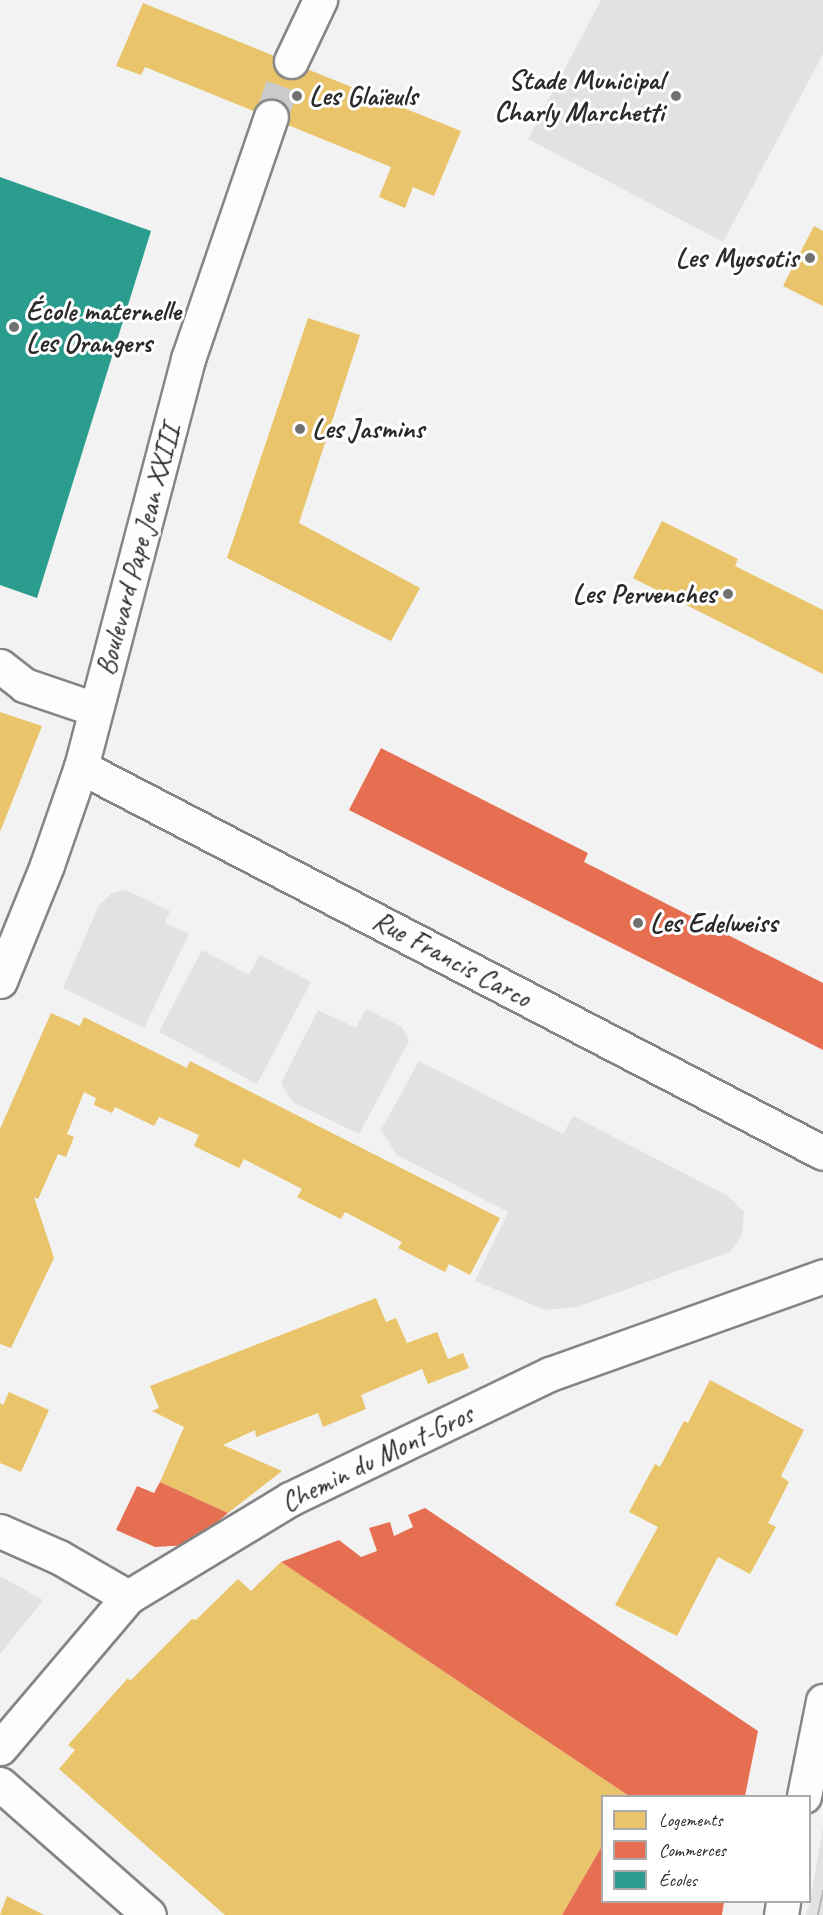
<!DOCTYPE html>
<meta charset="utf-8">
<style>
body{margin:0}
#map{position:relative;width:823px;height:1915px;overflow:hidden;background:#f2f2f2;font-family:Caveat,sans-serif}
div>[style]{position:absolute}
.built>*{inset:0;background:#e2e2e2}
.homes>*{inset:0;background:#e9c46a}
.shops>*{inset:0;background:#e76f51}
.schools>*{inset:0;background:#2a9d8f}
.minor-tunnel>*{height:33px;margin-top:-16.5px;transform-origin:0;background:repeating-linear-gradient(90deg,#cacaca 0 33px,transparent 0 49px)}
.roads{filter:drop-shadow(2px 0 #858585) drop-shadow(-2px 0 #858585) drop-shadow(0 2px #858585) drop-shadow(0 -2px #858585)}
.minor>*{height:33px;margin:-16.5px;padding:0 16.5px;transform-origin:16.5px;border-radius:16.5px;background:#fdfdfd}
.major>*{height:33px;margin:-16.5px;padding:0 16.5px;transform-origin:16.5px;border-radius:16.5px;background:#fdfdfd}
.tram>*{height:1.5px;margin:-0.75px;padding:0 0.75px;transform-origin:0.75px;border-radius:0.75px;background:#b5b5b5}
.dots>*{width:16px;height:16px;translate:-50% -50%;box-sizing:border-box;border:3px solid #fff;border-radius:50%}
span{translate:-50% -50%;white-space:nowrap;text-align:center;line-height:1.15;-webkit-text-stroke:6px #fff;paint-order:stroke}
.poi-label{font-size:28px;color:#2b2b2b;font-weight:700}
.right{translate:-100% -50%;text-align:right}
.left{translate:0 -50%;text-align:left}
.street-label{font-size:28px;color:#2b2b2b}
.legend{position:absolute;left:601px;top:1795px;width:210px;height:108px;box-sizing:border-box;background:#fff;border:2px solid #aaa;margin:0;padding:8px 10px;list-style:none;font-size:18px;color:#2b2b2b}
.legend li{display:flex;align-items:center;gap:12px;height:30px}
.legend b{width:30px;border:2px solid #aaa}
</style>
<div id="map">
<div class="built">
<div style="clip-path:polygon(601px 0,823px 0,823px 54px,723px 242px,528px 139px)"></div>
<div style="clip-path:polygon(126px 890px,170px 911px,165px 923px,189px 934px,144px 1028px,63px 988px,99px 905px,112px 893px)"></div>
<div style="clip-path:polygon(202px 950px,249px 975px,260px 955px,311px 982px,257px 1084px,159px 1032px)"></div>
<div style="clip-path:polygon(366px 1009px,402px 1027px,409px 1041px,359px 1134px,293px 1102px,281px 1083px,318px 1010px,356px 1028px)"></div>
<div style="clip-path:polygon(419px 1061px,563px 1134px,573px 1116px,728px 1196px,744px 1212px,742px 1235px,730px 1252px,577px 1307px,546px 1310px,475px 1281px,508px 1212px,397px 1155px,381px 1130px)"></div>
<div style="clip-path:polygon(0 1576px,43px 1600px,0 1654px)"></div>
<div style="clip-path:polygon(823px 1828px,823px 1915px,806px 1915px,810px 1902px)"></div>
</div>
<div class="homes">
<div style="clip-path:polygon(143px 3px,461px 131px,434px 196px,413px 187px,405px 208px,379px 197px,391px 167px,145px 67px,141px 75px,116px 66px)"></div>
<div style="clip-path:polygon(814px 226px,823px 231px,823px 306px,783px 286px)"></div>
<div style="clip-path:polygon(308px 318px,360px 335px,299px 523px,420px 588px,391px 641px,227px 558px)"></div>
<div style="clip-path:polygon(662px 521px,738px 559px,735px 566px,823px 610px,823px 674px,633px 578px)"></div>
<div style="clip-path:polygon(0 712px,42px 726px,0 832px)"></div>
<div style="clip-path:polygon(51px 1013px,80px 1026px,84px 1017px,187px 1068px,190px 1061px,500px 1218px,470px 1275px,449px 1264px,445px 1272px,398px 1248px,402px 1242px,345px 1212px,341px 1219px,297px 1197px,302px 1189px,244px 1159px,239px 1168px,194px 1146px,199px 1135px,159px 1117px,154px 1126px,115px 1107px,112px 1113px,94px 1105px,96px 1098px,84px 1092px,67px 1134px,74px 1137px,66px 1157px,58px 1154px,38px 1199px,34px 1197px,54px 1258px,11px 1348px,0 1344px,0 1129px)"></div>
<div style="clip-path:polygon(376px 1298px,386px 1322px,396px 1318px,407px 1343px,437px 1332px,448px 1359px,463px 1353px,469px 1368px,428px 1384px,422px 1369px,361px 1395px,366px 1409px,323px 1427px,318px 1413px,256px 1437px,255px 1430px,223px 1445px,282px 1471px,228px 1513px,160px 1482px,184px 1427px,152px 1411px,159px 1408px,150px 1386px)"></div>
<div style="clip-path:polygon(710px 1380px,804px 1430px,781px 1476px,789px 1482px,768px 1523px,776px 1527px,750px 1574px,718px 1557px,677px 1636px,615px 1605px,658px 1527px,629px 1512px,655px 1464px,660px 1467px,684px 1421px,688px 1423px)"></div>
<div style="clip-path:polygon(9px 1392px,49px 1410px,21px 1472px,0 1463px,0 1403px,3px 1405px)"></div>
<div style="clip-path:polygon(281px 1562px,629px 1796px,602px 1796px,602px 1846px,562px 1915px,225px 1915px,59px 1769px,75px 1750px,68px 1745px,128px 1678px,130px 1681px,192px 1619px,196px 1620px,238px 1579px,251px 1591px)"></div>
<div style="clip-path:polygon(7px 1896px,44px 1915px,0 1915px)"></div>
</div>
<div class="shops">
<div style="clip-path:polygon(381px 748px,588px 853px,584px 862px,823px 983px,823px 1050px,349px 810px)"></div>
<div style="clip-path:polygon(160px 1482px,228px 1513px,189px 1545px,155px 1547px,116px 1530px,137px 1486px,154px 1493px)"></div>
<div style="clip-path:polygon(425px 1508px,758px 1731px,745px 1796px,629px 1796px,281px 1562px,339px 1540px,361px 1557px,377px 1551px,369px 1528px,390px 1522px,394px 1536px,413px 1527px,408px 1515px)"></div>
<div style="clip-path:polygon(602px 1846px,602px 1902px,724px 1902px,722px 1915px,562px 1915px)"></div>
</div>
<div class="schools">
<div style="clip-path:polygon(0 177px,151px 231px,37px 598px,0 585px)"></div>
</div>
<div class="minor-tunnel">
<div style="left:271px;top:117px;width:59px;rotate:-70.3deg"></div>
</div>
<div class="roads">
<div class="minor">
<div style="left:291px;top:61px;width:68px;rotate:-64.6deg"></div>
<div style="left:0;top:666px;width:31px;rotate:38deg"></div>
<div style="left:24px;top:685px;width:75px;rotate:18.7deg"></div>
<div style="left:81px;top:767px;width:836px;rotate:27.48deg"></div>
<div style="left:0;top:981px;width:125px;rotate:-67.9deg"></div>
<div style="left:47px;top:865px;width:104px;rotate:-70.9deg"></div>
<div style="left:81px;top:767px;width:422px;rotate:-75.3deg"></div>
<div style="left:188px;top:359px;width:256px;rotate:-71.1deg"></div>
<div style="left:0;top:1531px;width:64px;rotate:23.8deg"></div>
<div style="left:59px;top:1557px;width:80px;rotate:30.1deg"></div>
<div style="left:0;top:1748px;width:198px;rotate:-49.7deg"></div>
<div style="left:128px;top:1597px;width:189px;rotate:-31.2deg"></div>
<div style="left:290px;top:1499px;width:288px;rotate:-25.7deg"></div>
<div style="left:550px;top:1374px;width:290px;rotate:-19.7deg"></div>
<div style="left:0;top:1784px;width:198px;rotate:41.3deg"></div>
</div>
<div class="major">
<div style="left:804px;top:1796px;width:97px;rotate:-78.7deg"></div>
<div style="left:781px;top:1915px;width:13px;rotate:-81deg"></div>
</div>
</div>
<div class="tram">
<div style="left:818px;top:1915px;width:25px;rotate:-78deg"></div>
</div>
<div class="dots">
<div style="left:297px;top:96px;background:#717171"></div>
<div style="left:676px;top:96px;background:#717171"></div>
<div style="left:810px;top:258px;background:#717171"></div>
<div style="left:14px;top:327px;background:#717171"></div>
<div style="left:300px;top:429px;background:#717171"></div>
<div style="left:728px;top:594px;background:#717171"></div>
<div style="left:638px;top:923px;background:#717171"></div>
</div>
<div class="poi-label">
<span class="right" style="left:664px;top:96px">Stade Municipal<br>Charly Marchetti</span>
<span class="left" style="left:309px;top:96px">Les Glaïeuls</span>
<span class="right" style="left:798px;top:258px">Les Myosotis</span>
<span class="left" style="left:26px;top:327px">École maternelle<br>Les Orangers</span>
<span class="left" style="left:312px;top:429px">Les Jasmins</span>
<span class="right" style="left:716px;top:594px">Les Pervenches</span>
<span class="left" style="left:650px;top:923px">Les Edelweiss</span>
</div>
<div class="street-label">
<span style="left:138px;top:550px;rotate:-75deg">Boulevard Pape Jean XXIII</span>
<span style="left:452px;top:959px;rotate:28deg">Rue Francis Carco</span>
<span style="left:377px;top:1458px;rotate:-26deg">Chemin du Mont-Gros</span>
</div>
<ul class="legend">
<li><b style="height:16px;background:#e9c46a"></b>Logements</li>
<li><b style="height:16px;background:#e76f51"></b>Commerces</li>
<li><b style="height:16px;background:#2a9d8f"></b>Écoles</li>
</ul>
</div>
